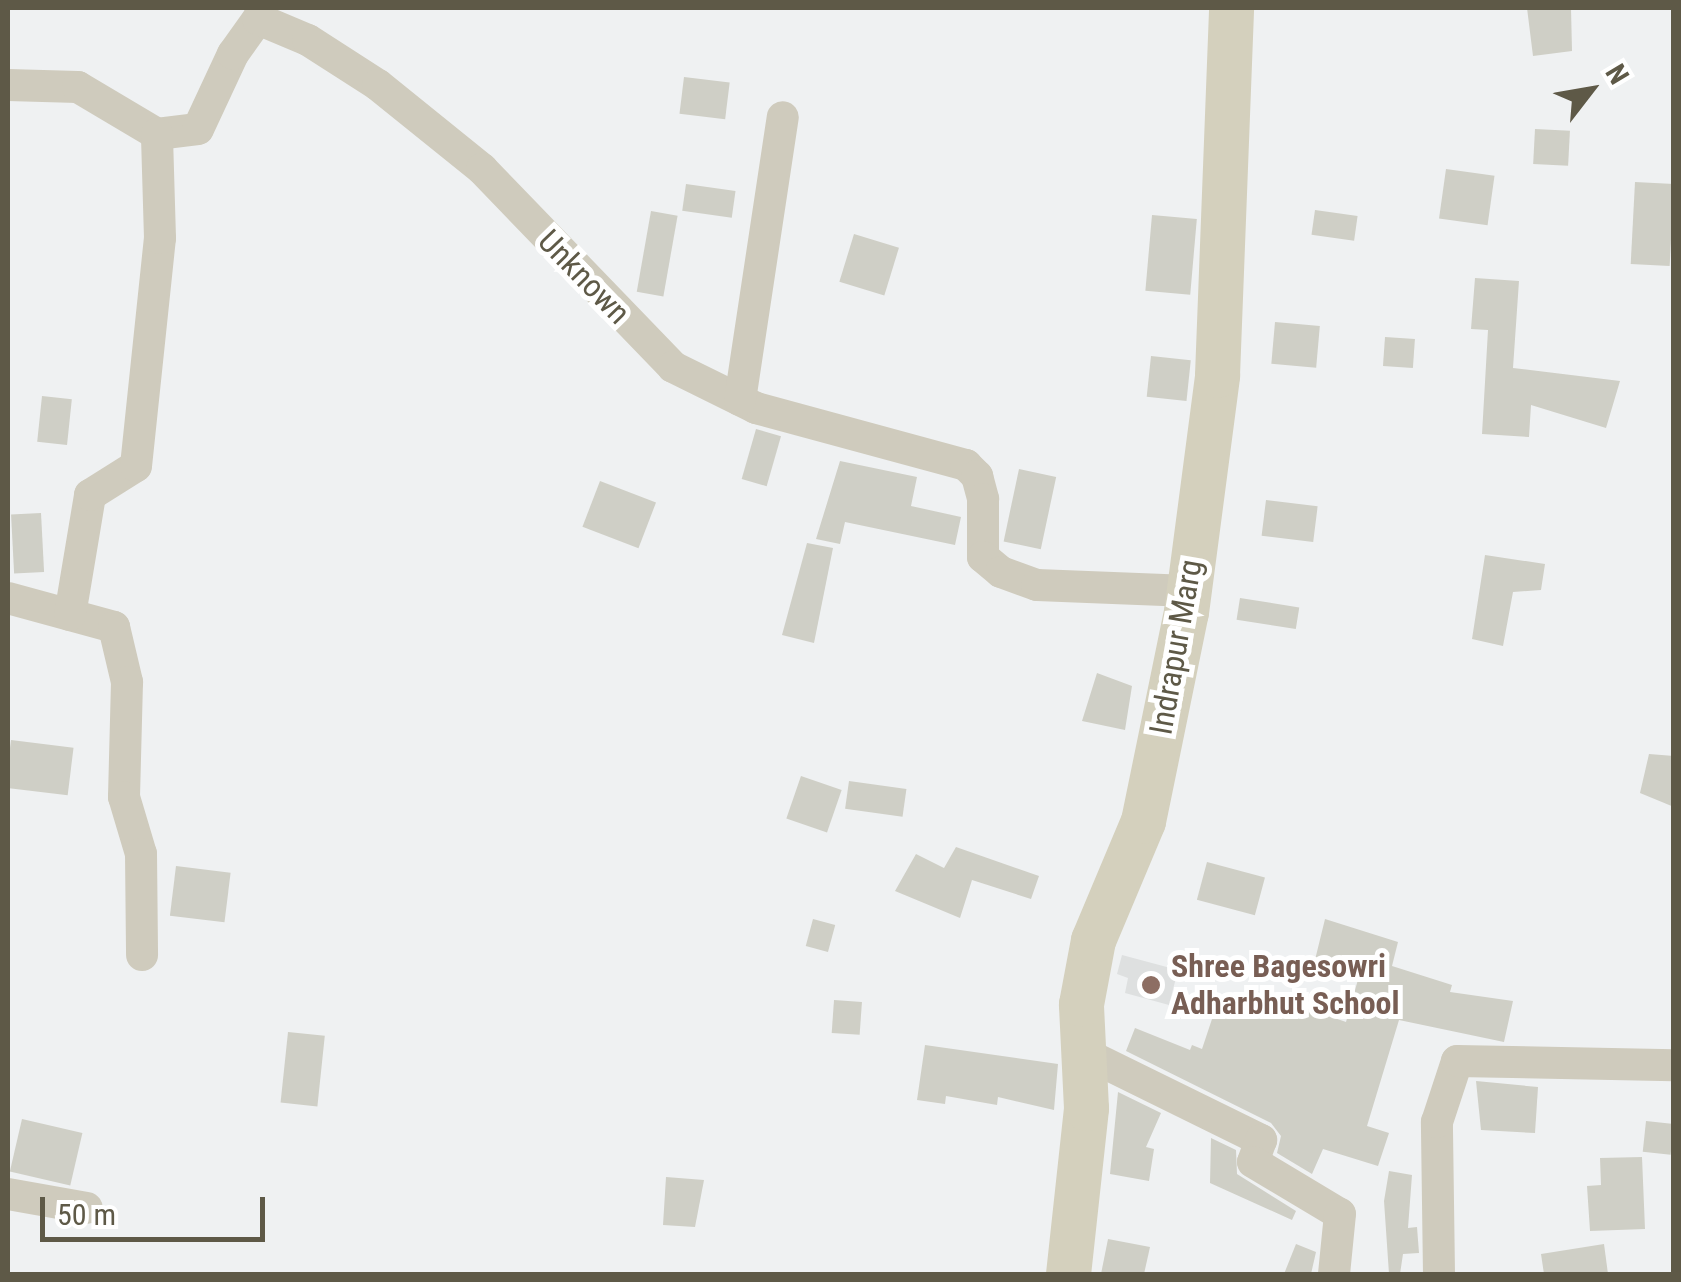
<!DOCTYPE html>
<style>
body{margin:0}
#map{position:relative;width:1681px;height:1282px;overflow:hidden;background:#eff1f2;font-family:"Roboto Condensed",sans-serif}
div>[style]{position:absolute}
.education>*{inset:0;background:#dee0e0}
.building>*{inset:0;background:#cfcfc6;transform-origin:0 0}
.street>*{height:32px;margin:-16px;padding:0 16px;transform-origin:16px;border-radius:16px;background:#cfcbbd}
.secondary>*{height:45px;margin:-22.5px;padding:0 22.5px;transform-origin:22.5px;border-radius:22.5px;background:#d4d0bd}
.dots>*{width:28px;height:28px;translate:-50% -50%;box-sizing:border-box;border:5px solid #fff;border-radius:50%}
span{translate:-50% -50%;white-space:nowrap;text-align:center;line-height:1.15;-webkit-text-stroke:10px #fff;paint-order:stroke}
.street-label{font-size:32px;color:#5e5947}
.education-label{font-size:32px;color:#785e54;font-weight:700}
.left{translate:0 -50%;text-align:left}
.frame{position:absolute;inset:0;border:10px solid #5e5947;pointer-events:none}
.north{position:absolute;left:1541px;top:40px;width:100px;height:100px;-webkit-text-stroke:8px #fff;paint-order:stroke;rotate:59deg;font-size:28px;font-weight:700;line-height:40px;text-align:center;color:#5e5947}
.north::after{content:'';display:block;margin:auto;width:35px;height:45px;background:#5e5947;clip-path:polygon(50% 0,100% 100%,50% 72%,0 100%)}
.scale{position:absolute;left:40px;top:1197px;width:225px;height:45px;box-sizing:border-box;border:5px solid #5e5947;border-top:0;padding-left:12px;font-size:30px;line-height:35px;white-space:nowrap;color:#5e5947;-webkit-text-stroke:8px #fff;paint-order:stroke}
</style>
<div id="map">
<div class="education">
<div style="clip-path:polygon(1122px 955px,1178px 970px,1169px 1005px,1125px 993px,1128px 978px,1117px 974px)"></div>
</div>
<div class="building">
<div style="clip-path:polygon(1527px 8px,1571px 8px,1572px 51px,1533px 56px)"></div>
<div style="left:684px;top:77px;width:46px;height:37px;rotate:7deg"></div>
<div style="left:1535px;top:129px;width:35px;height:35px;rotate:3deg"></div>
<div style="left:1446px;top:169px;width:49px;height:50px;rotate:8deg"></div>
<div style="left:1635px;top:182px;width:39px;height:82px;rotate:3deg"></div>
<div style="left:686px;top:184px;width:50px;height:27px;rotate:8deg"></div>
<div style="left:1315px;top:210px;width:43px;height:25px;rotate:8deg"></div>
<div style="left:651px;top:211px;width:27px;height:82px;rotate:10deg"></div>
<div style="left:1152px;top:215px;width:45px;height:76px;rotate:5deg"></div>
<div style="left:854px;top:234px;width:47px;height:50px;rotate:17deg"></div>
<div style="clip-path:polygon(1475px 278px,1519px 281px,1513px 368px,1620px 381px,1606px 428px,1531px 405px,1529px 437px,1482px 434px,1488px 330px,1471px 329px)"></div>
<div style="left:1275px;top:322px;width:45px;height:42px;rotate:5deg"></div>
<div style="left:1385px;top:337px;width:30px;height:29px;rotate:4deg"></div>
<div style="left:1151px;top:356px;width:40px;height:41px;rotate:6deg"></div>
<div style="left:42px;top:396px;width:30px;height:46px;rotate:6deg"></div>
<div style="left:756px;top:429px;width:26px;height:52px;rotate:16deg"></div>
<div style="clip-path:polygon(840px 461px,917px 477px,911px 506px,961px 517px,955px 545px,845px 522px,840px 544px,816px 539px)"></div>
<div style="left:1019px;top:469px;width:38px;height:74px;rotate:12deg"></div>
<div style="left:600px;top:481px;width:60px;height:49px;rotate:21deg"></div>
<div style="left:1266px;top:500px;width:52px;height:36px;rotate:7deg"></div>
<div style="left:41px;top:513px;width:59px;height:30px;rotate:87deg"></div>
<div style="clip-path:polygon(807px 543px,833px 548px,814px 643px,782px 635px)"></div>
<div style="clip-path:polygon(1485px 555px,1545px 564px,1541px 590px,1513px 592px,1503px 646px,1472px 639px)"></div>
<div style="left:1240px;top:598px;width:60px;height:22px;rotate:9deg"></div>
<div style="clip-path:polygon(1097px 673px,1132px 686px,1125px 730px,1082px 721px)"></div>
<div style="left:11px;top:740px;width:63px;height:48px;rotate:7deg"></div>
<div style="clip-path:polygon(1649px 754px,1674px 756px,1674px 807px,1640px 793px)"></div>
<div style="left:801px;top:776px;width:43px;height:45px;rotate:19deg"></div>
<div style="left:849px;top:781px;width:58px;height:28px;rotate:8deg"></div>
<div style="clip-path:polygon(956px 847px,1039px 876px,1031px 899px,972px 880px,960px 918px,895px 891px,916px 854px,944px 868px)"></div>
<div style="left:1207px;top:862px;width:60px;height:39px;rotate:15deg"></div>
<div style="left:176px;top:866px;width:55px;height:50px;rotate:7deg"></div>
<div style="left:813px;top:919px;width:23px;height:28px;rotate:15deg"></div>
<div style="clip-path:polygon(1325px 919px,1398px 942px,1392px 966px,1452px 985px,1450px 992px,1513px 1001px,1504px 1042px,1399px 1020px,1367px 1126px,1389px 1133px,1378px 1166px,1323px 1149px,1312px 1174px,1277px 1153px,1281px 1136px,1271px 1123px,1126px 1051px,1135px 1028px,1190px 1050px,1192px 1045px,1202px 1049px,1217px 1004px,1243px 1013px,1251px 989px,1346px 1022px,1359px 976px,1314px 964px)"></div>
<div style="left:834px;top:1000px;width:28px;height:33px;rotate:4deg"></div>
<div style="left:288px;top:1032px;width:37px;height:71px;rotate:6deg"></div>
<div style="clip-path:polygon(925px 1045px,1058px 1064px,1054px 1110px,998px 1097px,997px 1105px,946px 1096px,945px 1104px,917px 1100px)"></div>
<div style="clip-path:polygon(1476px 1081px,1538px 1087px,1535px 1133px,1481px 1130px)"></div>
<div style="clip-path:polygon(1118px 1092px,1161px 1113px,1146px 1147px,1154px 1149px,1149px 1181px,1110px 1174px)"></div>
<div style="left:22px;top:1119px;width:62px;height:54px;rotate:13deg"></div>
<div style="left:1646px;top:1121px;width:28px;height:31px;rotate:6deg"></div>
<div style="clip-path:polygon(1211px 1138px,1236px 1150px,1237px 1174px,1296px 1211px,1292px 1220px,1210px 1183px)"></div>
<div style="clip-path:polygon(1642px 1157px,1645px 1229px,1590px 1231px,1587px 1186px,1601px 1185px,1600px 1158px)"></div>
<div style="clip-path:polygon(1389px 1171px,1412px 1175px,1408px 1228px,1417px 1227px,1419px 1253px,1403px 1254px,1400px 1274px,1389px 1274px,1384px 1201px)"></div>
<div style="clip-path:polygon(666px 1177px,704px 1180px,695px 1227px,663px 1225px)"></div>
<div style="clip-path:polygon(1108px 1239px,1150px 1247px,1144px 1274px,1101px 1274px)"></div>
<div style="clip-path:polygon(1296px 1244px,1316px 1252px,1311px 1274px,1284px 1274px)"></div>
<div style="clip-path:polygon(1604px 1244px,1608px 1274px,1544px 1274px,1541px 1254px)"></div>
</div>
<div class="street">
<div style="left:8px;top:85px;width:70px;rotate:1.6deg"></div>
<div style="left:78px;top:87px;width:92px;rotate:30.7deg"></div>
<div style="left:157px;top:134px;width:41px;rotate:-7deg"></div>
<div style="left:198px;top:129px;width:83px;rotate:-65deg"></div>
<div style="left:233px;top:54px;width:43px;rotate:-54.5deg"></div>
<div style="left:258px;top:19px;width:54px;rotate:22.8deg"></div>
<div style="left:308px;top:40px;width:83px;rotate:32.7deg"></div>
<div style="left:378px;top:85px;width:134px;rotate:38.9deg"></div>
<div style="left:482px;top:169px;width:275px;rotate:46deg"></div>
<div style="left:673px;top:367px;width:93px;rotate:26.3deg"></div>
<div style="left:756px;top:408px;width:218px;rotate:15.2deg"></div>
<div style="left:966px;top:465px;width:16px;rotate:45deg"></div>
<div style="left:977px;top:476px;width:24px;rotate:75deg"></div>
<div style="left:983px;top:499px;width:58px;rotate:90deg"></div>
<div style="left:983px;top:557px;width:23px;rotate:40deg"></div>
<div style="left:1001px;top:572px;width:38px;rotate:20deg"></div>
<div style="left:1037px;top:585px;width:152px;rotate:2.3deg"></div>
<div style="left:740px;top:400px;width:286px;rotate:-81.4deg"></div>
<div style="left:8px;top:598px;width:110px;rotate:15.3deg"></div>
<div style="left:114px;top:627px;width:57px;rotate:76.7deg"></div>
<div style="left:127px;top:682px;width:115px;rotate:91.5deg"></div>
<div style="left:124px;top:797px;width:59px;rotate:73.4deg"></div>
<div style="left:141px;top:854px;width:101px;rotate:89.4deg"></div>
<div style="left:70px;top:615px;width:122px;rotate:-80.5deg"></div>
<div style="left:90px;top:495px;width:54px;rotate:-32.2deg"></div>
<div style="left:136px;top:466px;width:229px;rotate:-84deg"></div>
<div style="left:160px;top:238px;width:104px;rotate:-91.7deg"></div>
<div style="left:1080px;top:1051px;width:202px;rotate:26.2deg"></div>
<div style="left:1261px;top:1140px;width:23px;rotate:110deg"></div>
<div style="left:1253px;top:1162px;width:101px;rotate:30.9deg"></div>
<div style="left:1340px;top:1214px;width:60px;rotate:95.7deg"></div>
<div style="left:8px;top:1194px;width:80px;rotate:10deg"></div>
<div style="left:1439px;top:1274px;width:152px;rotate:-90.8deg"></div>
<div style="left:1437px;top:1122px;width:64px;rotate:-71.8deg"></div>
<div style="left:1457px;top:1061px;width:217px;rotate:1.1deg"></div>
</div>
<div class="secondary">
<div style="left:1068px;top:1274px;width:167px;rotate:-83.8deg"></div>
<div style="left:1086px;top:1108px;width:104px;rotate:-92.8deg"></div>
<div style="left:1081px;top:1004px;width:65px;rotate:-79.4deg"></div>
<div style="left:1093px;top:940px;width:129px;rotate:-67.2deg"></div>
<div style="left:1143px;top:821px;width:213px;rotate:-78.4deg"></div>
<div style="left:1186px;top:612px;width:239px;rotate:-82.5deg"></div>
<div style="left:1217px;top:375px;width:367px;rotate:-87.8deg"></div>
</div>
<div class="dots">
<div style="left:1151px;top:985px;background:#8d6e63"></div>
</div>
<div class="street-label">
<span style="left:584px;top:277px;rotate:46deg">Unknown</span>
<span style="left:1176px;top:647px;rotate:-80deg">Indrapur Marg</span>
</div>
<div class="education-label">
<span class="left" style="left:1171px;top:985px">Shree Bagesowri<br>Adharbhut School</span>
</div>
<div class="frame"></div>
<div class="north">N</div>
<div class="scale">50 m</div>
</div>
